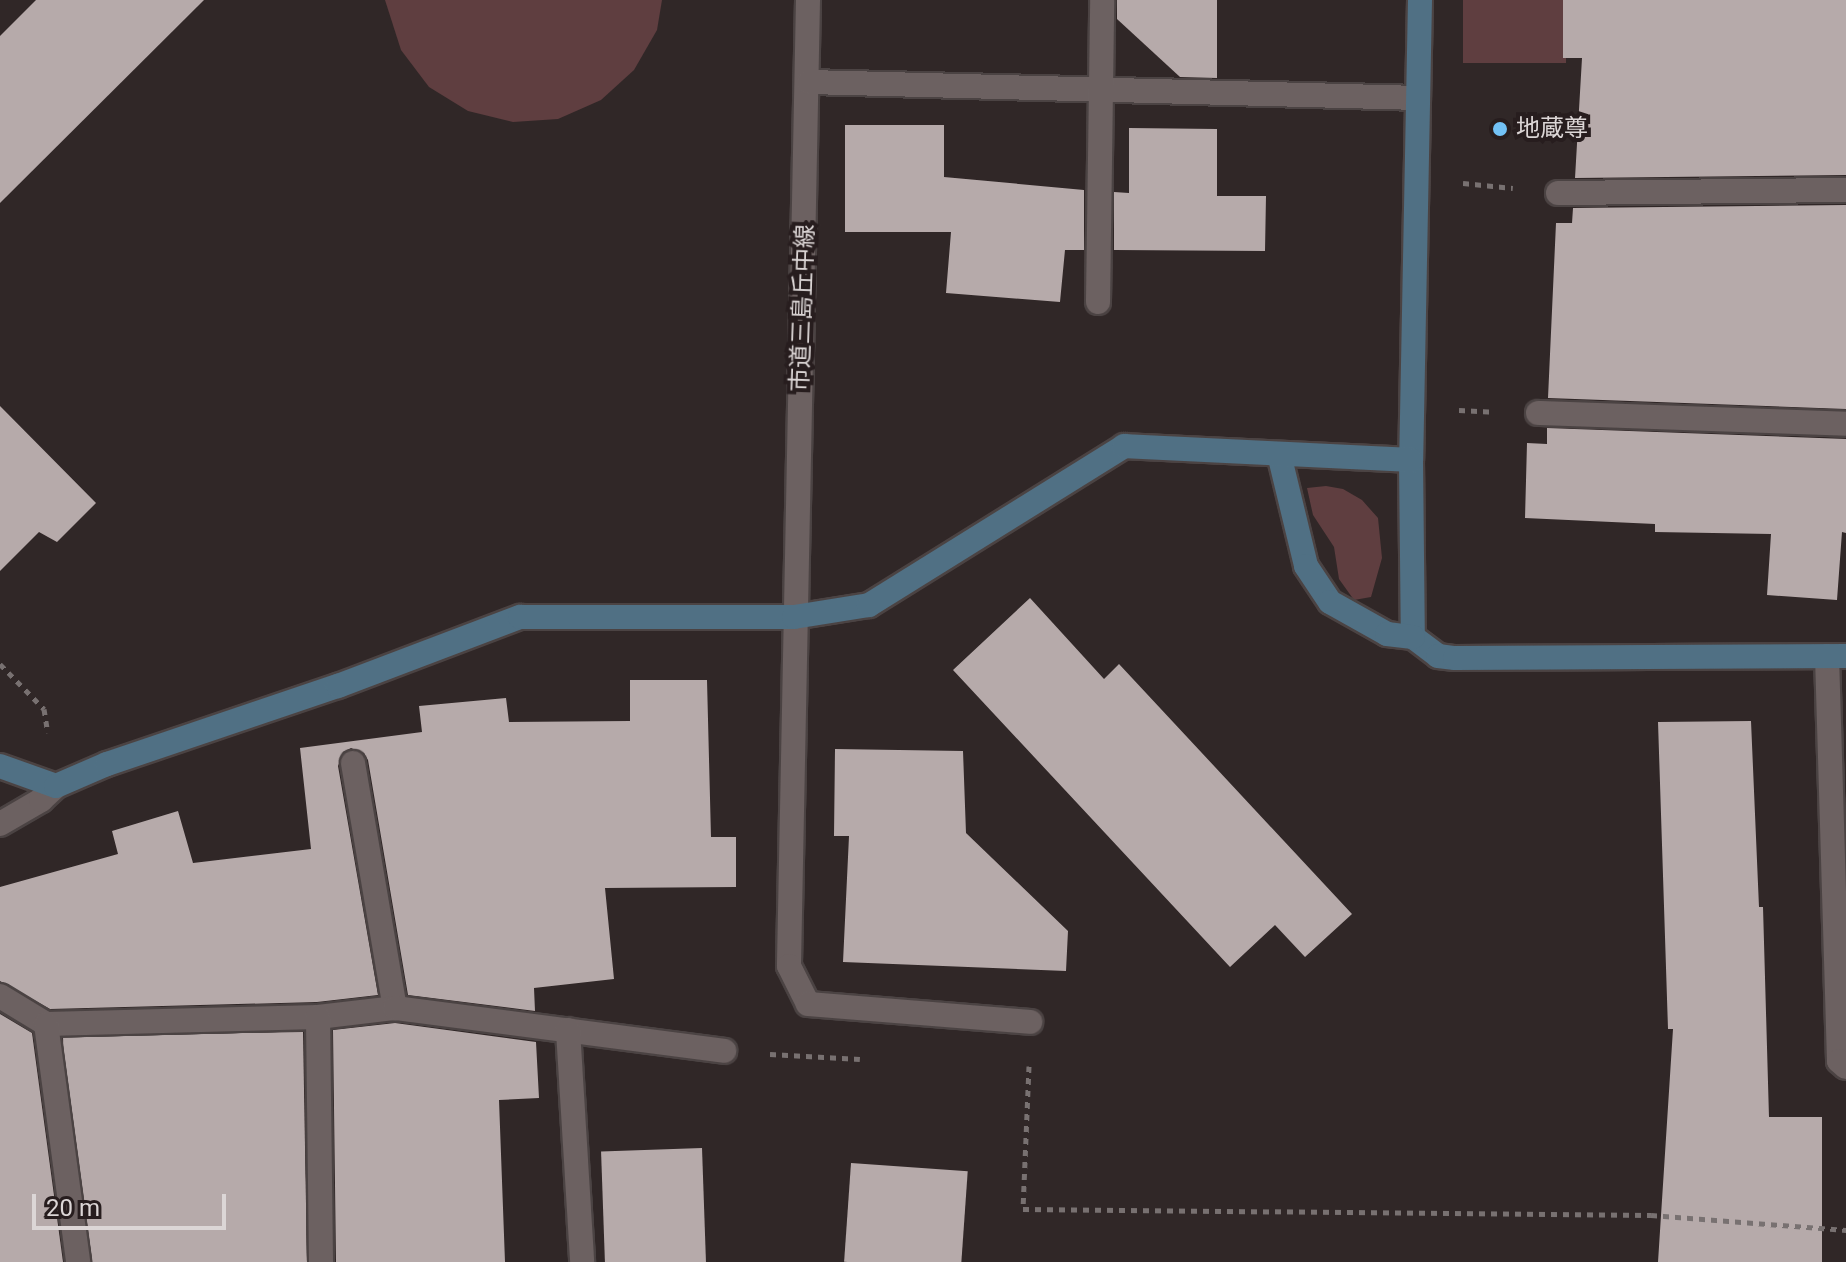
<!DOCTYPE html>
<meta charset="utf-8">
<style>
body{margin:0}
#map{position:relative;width:1846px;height:1262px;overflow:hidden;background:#302727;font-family:Roboto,"Noto Sans JP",sans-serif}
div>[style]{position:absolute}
.green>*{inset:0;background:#5f3e40;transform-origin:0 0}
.building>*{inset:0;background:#b6aaaa;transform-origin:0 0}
.path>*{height:5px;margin-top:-2.5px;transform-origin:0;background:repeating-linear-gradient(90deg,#787171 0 6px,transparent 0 12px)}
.roads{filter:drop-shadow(2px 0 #4b4343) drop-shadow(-2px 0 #4b4343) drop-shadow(0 2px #4b4343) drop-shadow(0 -2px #4b4343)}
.street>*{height:24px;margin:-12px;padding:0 12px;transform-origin:12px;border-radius:12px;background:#6c6161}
.secondary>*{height:24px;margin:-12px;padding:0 12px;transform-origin:12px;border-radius:12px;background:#507084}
.dots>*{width:22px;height:22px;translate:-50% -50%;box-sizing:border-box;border:4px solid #271d1e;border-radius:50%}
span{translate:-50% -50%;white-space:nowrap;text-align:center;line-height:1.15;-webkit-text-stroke:8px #271d1e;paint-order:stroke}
.poi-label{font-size:24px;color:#dcd6d6}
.left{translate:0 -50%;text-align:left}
.street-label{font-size:24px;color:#dcd6d6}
.scale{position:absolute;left:32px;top:1194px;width:194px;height:36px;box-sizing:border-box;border:4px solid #dcd6d6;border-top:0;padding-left:10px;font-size:24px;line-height:28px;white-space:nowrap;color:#dcd6d6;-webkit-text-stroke:6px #271d1e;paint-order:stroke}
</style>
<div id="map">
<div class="green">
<div style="clip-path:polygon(385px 0,662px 0,657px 30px,634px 70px,601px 100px,558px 119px,513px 122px,468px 111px,429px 87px,401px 50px)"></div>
<div style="left:1463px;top:0;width:103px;height:63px"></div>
<div style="clip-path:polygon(1326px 486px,1343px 489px,1362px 500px,1378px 518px,1382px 558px,1371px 597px,1354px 600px,1339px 579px,1334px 547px,1313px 515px,1307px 488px)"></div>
</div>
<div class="building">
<div style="clip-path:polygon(36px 0,204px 0,0 203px,0 36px)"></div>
<div style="clip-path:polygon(1117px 0,1217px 0,1217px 78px,1180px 77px,1117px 19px)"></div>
<div style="clip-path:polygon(1563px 0,1846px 0,1846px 175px,1575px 178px,1582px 58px,1563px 58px)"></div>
<div style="clip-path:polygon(845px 125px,944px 125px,944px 177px,1084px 190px,1084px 250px,1065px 250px,1060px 302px,946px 293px,951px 232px,845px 232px)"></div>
<div style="clip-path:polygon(1129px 128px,1217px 129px,1217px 196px,1266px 196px,1265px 251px,1114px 250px,1114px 192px,1129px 193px)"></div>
<div style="clip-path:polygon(1846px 205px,1846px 409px,1548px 398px,1556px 223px,1572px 223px,1573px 208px)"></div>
<div style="clip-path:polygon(0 406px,96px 503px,57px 542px,39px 532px,0 571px)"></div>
<div style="clip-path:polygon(1547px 428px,1846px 439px,1846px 533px,1842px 532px,1837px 600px,1767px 595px,1771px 534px,1655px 532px,1655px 524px,1525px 518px,1527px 443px,1547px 444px)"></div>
<div style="clip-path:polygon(1030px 598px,1104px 679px,1119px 664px,1352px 914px,1305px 957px,1275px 925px,1230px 967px,953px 670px)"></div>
<div style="clip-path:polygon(630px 680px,707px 680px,711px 837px,736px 837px,736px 887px,605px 888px,614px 979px,534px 988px,535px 1011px,408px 995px,368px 760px,364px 753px,351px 748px,343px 752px,338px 766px,378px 995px,317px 1002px,50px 1009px,0 981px,0 887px,118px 854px,112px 831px,178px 811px,193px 863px,311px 849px,300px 748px,422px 732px,419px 706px,506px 698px,509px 722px,630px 721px)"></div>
<div style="clip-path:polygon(1751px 721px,1759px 907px,1763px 907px,1769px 1117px,1822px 1117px,1822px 1262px,1658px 1262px,1673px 1029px,1668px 1029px,1658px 722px)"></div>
<div style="clip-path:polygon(835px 749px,963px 751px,966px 833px,1068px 931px,1066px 971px,843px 962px,849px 836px,834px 836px)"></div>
<div style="clip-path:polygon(0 1014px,32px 1033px,63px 1262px,0 1262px)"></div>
<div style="clip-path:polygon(395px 1023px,536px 1042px,539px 1098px,499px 1100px,505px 1262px,336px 1262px,333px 1030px)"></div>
<div style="left:303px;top:1032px;width:230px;height:240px;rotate:89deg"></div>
<div style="left:702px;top:1148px;width:114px;height:101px;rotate:88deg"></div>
<div style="left:851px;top:1163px;width:117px;height:99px;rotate:4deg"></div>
</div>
<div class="path">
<div style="left:1463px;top:183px;width:50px;rotate:5.7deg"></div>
<div style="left:1459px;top:410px;width:34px;rotate:3deg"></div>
<div style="left:0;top:664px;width:63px;rotate:45.6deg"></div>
<div style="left:44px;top:709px;width:24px;rotate:81deg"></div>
<div style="left:770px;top:1054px;width:90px;rotate:3.2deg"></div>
<div style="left:1029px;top:1066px;width:143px;rotate:92.4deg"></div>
<div style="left:1023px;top:1209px;width:628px;rotate:0.55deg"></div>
<div style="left:1651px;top:1215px;width:196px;rotate:4.4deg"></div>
</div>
<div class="roads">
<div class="street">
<div style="left:808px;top:0;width:966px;rotate:91.13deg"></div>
<div style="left:789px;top:966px;width:42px;rotate:63.4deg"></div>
<div style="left:808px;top:1004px;width:223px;rotate:4.6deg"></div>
<div style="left:809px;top:82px;width:609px;rotate:1.5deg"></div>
<div style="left:1558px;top:193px;width:288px;rotate:-0.6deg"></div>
<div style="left:1098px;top:302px;width:302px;rotate:-89.2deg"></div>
<div style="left:1538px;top:413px;width:308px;rotate:2deg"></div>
<div style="left:1827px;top:656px;width:405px;rotate:88.3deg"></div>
<div style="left:1839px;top:1061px;width:9px;rotate:41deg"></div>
<div style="left:353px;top:763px;width:249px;rotate:80.3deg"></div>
<div style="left:0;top:824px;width:48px;rotate:-30.3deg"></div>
<div style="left:41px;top:800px;width:21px;rotate:-43deg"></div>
<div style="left:0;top:996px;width:54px;rotate:31.3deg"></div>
<div style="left:46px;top:1024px;width:272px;rotate:-1.5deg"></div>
<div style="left:318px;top:1017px;width:78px;rotate:-6.7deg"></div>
<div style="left:395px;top:1008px;width:332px;rotate:7.4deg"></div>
<div style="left:318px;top:1017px;width:245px;rotate:89.3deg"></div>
<div style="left:46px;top:1024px;width:240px;rotate:82.3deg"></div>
<div style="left:568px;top:1030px;width:232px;rotate:86.5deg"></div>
</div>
<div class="secondary">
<div style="left:1420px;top:0;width:460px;rotate:91.1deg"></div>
<div style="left:1411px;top:460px;width:177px;rotate:89.4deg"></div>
<div style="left:1413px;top:637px;width:31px;rotate:37deg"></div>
<div style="left:1438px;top:656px;width:17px;rotate:7deg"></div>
<div style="left:1455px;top:658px;width:391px;rotate:-0.3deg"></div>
<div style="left:1279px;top:454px;width:115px;rotate:76.4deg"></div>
<div style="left:1306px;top:566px;width:43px;rotate:56.3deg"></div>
<div style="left:1330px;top:602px;width:65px;rotate:29.3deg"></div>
<div style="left:1387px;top:634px;width:26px;rotate:7deg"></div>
<div style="left:0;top:766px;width:59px;rotate:19.7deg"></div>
<div style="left:56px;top:786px;width:56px;rotate:-23.3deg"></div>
<div style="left:107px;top:764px;width:244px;rotate:-18.7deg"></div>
<div style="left:338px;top:686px;width:195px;rotate:-20.8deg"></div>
<div style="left:520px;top:617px;width:274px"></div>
<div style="left:794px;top:617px;width:76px;rotate:-9.1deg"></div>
<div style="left:869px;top:605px;width:301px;rotate:-31.9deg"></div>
<div style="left:1124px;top:446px;width:287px;rotate:2.8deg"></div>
</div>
</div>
<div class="dots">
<div style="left:1500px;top:129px;background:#72c1f5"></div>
</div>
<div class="poi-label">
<span class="left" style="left:1516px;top:129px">地蔵尊</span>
</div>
<div class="street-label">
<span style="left:803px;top:308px;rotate:-88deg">市道三島丘中線</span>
</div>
<div class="scale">20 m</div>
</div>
